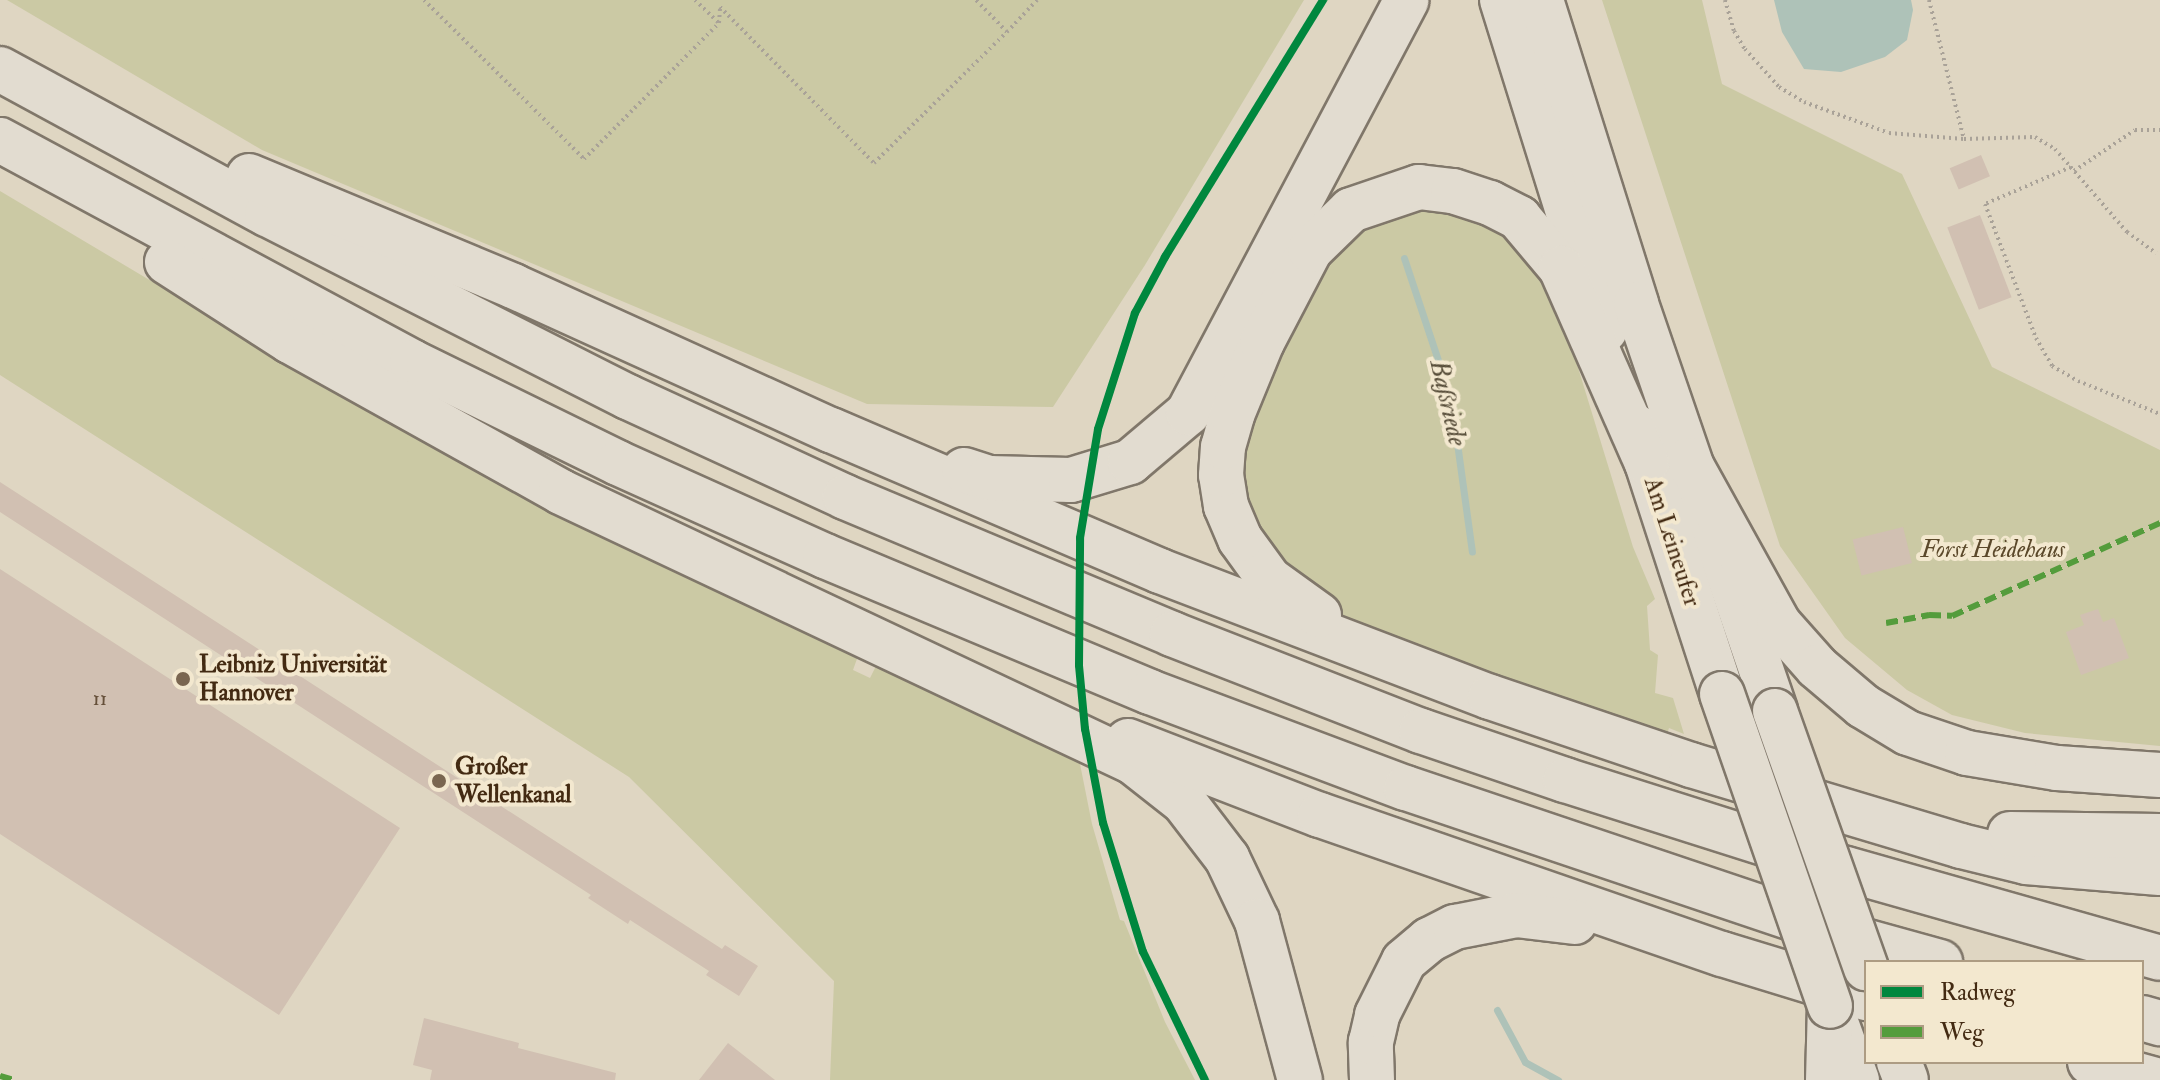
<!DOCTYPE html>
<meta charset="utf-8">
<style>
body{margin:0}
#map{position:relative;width:2160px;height:1080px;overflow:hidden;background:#dfd6c2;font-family:"IM FELL Double Pica",serif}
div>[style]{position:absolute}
.green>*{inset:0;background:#cbc9a4}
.water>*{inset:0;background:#aec2b8}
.stream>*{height:7px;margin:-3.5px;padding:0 3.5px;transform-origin:3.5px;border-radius:3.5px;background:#aec2b8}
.building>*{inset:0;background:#d1c0b2;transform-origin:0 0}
.path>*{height:4px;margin-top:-2px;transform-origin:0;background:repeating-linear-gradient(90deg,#a9a298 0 2px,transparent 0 6px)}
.roads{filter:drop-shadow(2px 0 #80776a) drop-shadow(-2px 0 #80776a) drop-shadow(0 2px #80776a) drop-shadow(0 -2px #80776a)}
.trunk>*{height:44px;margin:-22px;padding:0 22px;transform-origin:22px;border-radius:22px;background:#e2dcd0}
.motorway>*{height:44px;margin:-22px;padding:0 22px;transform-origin:22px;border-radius:22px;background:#e2dcd0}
.bridges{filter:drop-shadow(2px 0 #80776a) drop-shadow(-2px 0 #80776a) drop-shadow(0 2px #80776a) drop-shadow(0 -2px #80776a)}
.trunk-bridge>*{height:44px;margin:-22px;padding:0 22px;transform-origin:22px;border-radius:22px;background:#e2dcd0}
.quiet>*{height:6px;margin-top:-3px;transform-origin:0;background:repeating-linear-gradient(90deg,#549c3c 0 12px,transparent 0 18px)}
.cycleway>*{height:8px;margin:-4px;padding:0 4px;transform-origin:4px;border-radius:4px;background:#00873e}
.dots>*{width:22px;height:22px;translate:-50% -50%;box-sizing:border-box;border:4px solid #f3e8cf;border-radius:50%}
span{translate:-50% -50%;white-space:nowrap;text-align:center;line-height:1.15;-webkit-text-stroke:8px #f3e8cf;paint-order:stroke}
.number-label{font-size:20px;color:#66503a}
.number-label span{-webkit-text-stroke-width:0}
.street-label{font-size:24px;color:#432a12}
.park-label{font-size:24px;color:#5b482a;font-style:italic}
.poi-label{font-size:24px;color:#432a12;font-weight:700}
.left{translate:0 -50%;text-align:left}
.water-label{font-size:26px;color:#584e3a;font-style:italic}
.legend{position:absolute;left:1864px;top:960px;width:280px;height:104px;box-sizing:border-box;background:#f3e8cf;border:2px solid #ad9c83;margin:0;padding:10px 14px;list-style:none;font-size:24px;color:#432a12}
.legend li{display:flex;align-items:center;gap:16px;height:40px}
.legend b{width:40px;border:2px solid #ad9c83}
</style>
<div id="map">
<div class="green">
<div style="clip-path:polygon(7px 0,1304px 0,1145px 265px,1053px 407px,867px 404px,262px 150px)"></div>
<div style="clip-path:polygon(1602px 0,1702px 0,1722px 84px,1902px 174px,1992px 367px,2160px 450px,2160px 746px,2025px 733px,1952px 715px,1907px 690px,1845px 638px,1780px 546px)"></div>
<div style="clip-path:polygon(0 191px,336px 391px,526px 494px,858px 656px,853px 670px,870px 678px,877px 664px,1077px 749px,1092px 824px,1120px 920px,1124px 921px,1165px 1022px,1195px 1080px,830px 1080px,834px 981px,629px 777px,0 375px)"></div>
<div style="clip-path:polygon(1438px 208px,1497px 229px,1522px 247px,1557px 299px,1633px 547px,1655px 599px,1647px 606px,1650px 650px,1658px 655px,1655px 693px,1673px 698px,1684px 734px,1669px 728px,1665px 740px,1338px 619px,1253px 542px,1236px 458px,1316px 269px,1361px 227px,1401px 210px)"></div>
</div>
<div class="water">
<div style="clip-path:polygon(1774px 0,1911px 0,1913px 10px,1907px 40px,1885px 57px,1841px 72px,1804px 69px,1782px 32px)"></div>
</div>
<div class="stream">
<div style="left:1404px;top:258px;width:149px;rotate:71.6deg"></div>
<div style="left:1451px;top:399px;width:154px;rotate:82.2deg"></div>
<div style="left:1497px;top:1010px;width:59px;rotate:61.7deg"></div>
<div style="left:1525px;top:1062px;width:38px;rotate:29deg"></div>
</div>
<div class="building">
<div style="left:1981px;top:155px;width:23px;height:34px;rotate:67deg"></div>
<div style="left:1980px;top:215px;width:88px;height:35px;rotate:69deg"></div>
<div style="clip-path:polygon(0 482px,722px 949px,725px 945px,758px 966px,739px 996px,706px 975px,709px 971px,630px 920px,628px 924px,588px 898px,591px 895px,0 512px)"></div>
<div style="left:1903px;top:527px;width:37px;height:52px;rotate:76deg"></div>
<div style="clip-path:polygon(0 569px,400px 828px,279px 1015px,0 834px)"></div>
<div style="clip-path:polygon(2098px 609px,2103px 622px,2114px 618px,2129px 658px,2081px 675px,2066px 632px,2084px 625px,2080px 615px)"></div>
<div style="clip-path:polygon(424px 1018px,519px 1043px,518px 1048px,616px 1073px,615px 1080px,430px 1080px,432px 1070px,413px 1065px)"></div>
<div style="clip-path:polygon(728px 1043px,775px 1080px,699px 1080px)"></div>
</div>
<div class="path">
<div style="left:424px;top:0;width:226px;rotate:44.8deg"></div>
<div style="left:584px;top:159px;width:192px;rotate:-45.2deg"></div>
<div style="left:719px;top:23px;width:16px;rotate:-86deg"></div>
<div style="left:720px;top:7px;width:219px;rotate:45.4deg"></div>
<div style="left:874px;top:163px;width:187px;rotate:-44.6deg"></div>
<div style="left:1007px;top:32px;width:45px;rotate:-134.1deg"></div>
<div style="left:695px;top:0;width:33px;rotate:44deg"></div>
<div style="left:1725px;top:0;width:32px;rotate:74deg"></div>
<div style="left:1734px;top:31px;width:21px;rotate:59deg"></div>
<div style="left:1745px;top:49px;width:51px;rotate:48.2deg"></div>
<div style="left:1779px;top:87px;width:29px;rotate:31deg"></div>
<div style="left:1804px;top:102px;width:90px;rotate:20deg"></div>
<div style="left:1889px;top:133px;width:75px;rotate:4.6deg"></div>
<div style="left:1929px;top:0;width:143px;rotate:75.9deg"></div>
<div style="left:1964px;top:139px;width:71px;rotate:-1.6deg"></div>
<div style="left:2035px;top:137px;width:23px;rotate:31deg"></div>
<div style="left:2055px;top:149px;width:110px;rotate:49.1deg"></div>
<div style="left:2127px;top:232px;width:36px;rotate:36deg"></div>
<div style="left:1007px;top:32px;width:44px;rotate:-46.8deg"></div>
<div style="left:2071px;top:167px;width:94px;rotate:156.7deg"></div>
<div style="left:1985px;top:204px;width:143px;rotate:69.2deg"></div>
<div style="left:2036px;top:338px;width:32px;rotate:60deg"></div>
<div style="left:2052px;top:366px;width:30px;rotate:30deg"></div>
<div style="left:2078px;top:381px;width:88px;rotate:21.9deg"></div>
<div style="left:2074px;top:171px;width:73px;rotate:-33.9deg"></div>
<div style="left:2135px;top:130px;width:25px"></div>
</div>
<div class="roads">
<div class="trunk">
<div style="left:1502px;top:0;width:346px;rotate:72.7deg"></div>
<div style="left:1541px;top:0;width:318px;rotate:72.6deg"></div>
<div style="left:1636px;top:304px;width:430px;rotate:71.1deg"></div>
<div style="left:1635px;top:426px;width:282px;rotate:72deg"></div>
<div style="left:1830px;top:1006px;width:79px;rotate:70deg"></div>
<div style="left:1899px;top:1062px;width:19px;rotate:69deg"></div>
</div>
<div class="motorway">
<div style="left:0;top:69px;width:304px;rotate:28.5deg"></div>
<div style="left:267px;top:214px;width:405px;rotate:26.9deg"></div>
<div style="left:628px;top:397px;width:239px;rotate:24.7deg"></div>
<div style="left:845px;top:497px;width:355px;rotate:22.7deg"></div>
<div style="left:1172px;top:634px;width:267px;rotate:21.3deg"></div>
<div style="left:1421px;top:731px;width:152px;rotate:18.8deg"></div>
<div style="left:1565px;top:780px;width:295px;rotate:17.6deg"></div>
<div style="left:1846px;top:869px;width:326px;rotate:15.8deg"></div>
<div style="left:0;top:140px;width:468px;rotate:28.3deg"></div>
<div style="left:412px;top:362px;width:229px;rotate:26.1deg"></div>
<div style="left:618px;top:463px;width:227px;rotate:24.2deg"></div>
<div style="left:825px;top:556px;width:352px;rotate:22.7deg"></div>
<div style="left:1150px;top:692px;width:273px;rotate:20.6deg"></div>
<div style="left:1406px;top:788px;width:457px;rotate:18.6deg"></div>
<div style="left:1839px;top:934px;width:105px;rotate:15.5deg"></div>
<div style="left:249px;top:176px;width:286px;rotate:22.6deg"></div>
<div style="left:513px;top:286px;width:349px;rotate:24.4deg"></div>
<div style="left:831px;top:430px;width:358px;rotate:23.2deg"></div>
<div style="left:1160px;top:571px;width:353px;rotate:20.9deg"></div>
<div style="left:1490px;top:697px;width:212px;rotate:18.7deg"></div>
<div style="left:1691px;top:765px;width:282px;rotate:16.7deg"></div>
<div style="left:1961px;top:846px;width:67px;rotate:13.8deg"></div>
<div style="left:2026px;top:862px;width:134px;rotate:4.7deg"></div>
<div style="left:167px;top:262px;width:146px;rotate:32.7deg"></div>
<div style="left:290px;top:341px;width:310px;rotate:29.1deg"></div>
<div style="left:561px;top:492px;width:633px;rotate:25.27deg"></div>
<div style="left:1133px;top:762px;width:65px;rotate:38.1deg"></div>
<div style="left:1184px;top:802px;width:71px;rotate:52.5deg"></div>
<div style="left:1227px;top:858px;width:70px;rotate:64.5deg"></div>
<div style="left:1257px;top:921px;width:165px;rotate:74.9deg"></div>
<div style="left:1688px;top:460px;width:188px;rotate:61deg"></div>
<div style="left:1779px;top:624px;width:57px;rotate:48.5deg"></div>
<div style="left:1817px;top:667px;width:60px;rotate:40.3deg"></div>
<div style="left:1863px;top:706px;width:52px;rotate:31deg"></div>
<div style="left:1908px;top:733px;width:62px;rotate:18.7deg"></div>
<div style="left:1967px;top:753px;width:91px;rotate:9.5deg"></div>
<div style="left:2057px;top:768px;width:103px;rotate:3.9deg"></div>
<div style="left:964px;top:470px;width:26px;rotate:18deg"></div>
<div style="left:989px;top:478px;width:82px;rotate:1.4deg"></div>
<div style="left:1071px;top:480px;width:62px;rotate:-17deg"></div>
<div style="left:1130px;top:462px;width:76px;rotate:-40.2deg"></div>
<div style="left:1188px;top:413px;width:467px;rotate:-62.1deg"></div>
<div style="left:1319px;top:615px;width:62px;rotate:-144.2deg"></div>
<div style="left:1269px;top:579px;width:49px;rotate:-125.9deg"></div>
<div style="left:1240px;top:539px;width:36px;rotate:-113deg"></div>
<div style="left:1226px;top:506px;width:31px;rotate:-99deg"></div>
<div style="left:1221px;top:475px;width:28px;rotate:-86deg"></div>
<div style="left:1223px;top:447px;width:33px;rotate:-74deg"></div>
<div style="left:1232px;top:415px;width:79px;rotate:-67.7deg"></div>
<div style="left:1262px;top:342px;width:104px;rotate:-62.4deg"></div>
<div style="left:1310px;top:250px;width:57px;rotate:-44.3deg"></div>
<div style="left:1351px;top:210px;width:72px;rotate:-18.7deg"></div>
<div style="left:1419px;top:187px;width:34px;rotate:7deg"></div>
<div style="left:1453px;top:191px;width:39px;rotate:18deg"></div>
<div style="left:1490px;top:203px;width:33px;rotate:27deg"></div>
<div style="left:1519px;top:218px;width:65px;rotate:50deg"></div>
<div style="left:1561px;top:268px;width:213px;rotate:66.2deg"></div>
<div style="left:1128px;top:741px;width:206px;rotate:21.1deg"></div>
<div style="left:1320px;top:815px;width:425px;rotate:19.1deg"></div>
<div style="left:1722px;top:954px;width:151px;rotate:17deg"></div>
<div style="left:2010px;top:834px;width:150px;rotate:0.8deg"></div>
<div style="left:2142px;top:1018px;width:19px;rotate:16deg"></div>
<div style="left:2090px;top:1062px;width:68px;rotate:15.3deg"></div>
<div style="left:1372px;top:1080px;width:38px;rotate:-92deg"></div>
<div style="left:1371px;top:1042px;width:28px;rotate:-77deg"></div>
<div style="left:1377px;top:1015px;width:60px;rotate:-63.4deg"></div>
<div style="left:1404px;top:961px;width:33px;rotate:-40deg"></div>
<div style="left:1429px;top:940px;width:29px;rotate:-27deg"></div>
<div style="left:1455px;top:927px;width:62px;rotate:-11.1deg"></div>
<div style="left:1516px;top:915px;width:59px;rotate:6.8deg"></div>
<div style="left:1828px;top:1080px;width:74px;rotate:-88.5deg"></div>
</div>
</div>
<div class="bridges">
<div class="trunk-bridge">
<div style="left:1722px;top:694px;width:330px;rotate:70.9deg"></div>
<div style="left:1775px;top:711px;width:273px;rotate:70.5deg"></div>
</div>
</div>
<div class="quiet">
<div style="left:1886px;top:623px;width:44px;rotate:-10.5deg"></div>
<div style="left:1929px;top:615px;width:23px;rotate:2deg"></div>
<div style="left:1952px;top:616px;width:228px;rotate:-24.1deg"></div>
<div style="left:0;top:1076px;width:15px;rotate:16deg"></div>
</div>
<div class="cycleway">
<div style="left:1205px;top:1080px;width:142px;rotate:-115.8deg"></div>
<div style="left:1143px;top:952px;width:135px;rotate:-107.2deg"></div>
<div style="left:1103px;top:823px;width:96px;rotate:-100.8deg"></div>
<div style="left:1085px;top:729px;width:64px;rotate:-95.4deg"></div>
<div style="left:1079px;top:665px;width:127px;rotate:-89.5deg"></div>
<div style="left:1080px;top:538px;width:110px;rotate:-80.6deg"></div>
<div style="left:1098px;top:429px;width:122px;rotate:-72.3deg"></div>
<div style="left:1135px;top:313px;width:64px;rotate:-61.8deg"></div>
<div style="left:1165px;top:257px;width:302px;rotate:-58.4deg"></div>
</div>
<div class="dots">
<div style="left:183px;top:679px;background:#7a6650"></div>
<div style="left:439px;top:781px;background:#7a6650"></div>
</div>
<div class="number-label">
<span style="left:100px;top:698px">11</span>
</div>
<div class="street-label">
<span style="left:1672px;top:542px;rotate:72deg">Am Leineufer</span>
</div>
<div class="park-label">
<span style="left:1993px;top:550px">Forst Heidehaus</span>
</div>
<div class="poi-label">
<span class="left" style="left:199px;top:679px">Leibniz Universität<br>Hannover</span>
<span class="left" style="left:455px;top:781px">Großer<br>Wellenkanal</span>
</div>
<div class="water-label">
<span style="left:1447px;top:403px;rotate:77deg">Baßriede</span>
</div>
<ul class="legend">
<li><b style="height:10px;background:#00873e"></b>Radweg</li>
<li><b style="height:10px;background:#549c3c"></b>Weg</li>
</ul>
</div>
